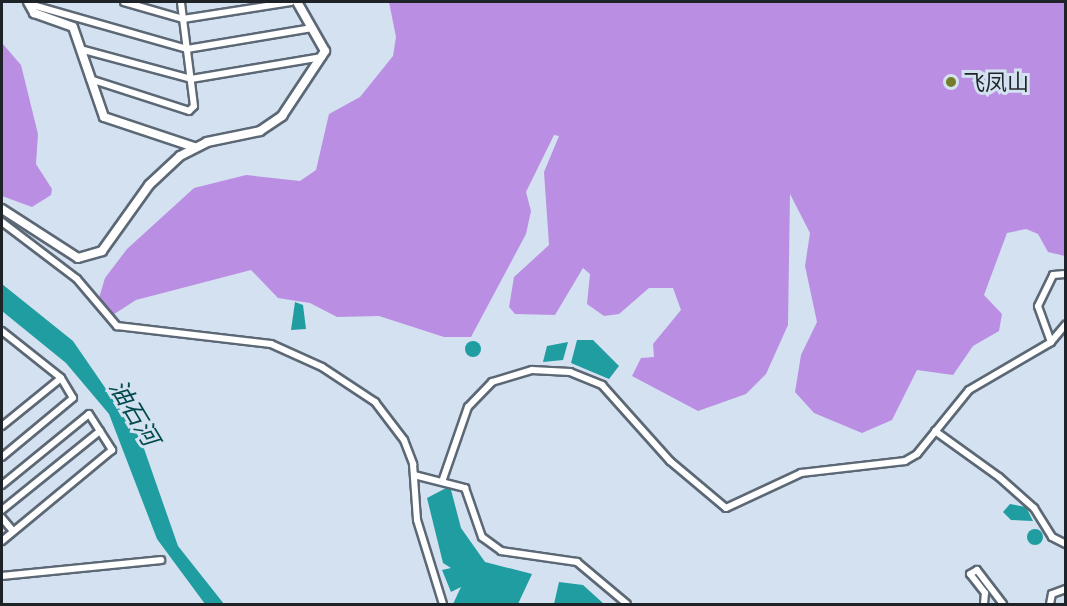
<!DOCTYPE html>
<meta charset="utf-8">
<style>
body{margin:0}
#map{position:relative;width:1067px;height:606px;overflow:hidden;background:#d4e1f1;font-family:Commissioner,"Noto Sans SC",sans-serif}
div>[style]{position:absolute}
.forest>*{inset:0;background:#ba8fe3}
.water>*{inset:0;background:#1f9da0}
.round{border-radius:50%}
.roads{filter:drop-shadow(2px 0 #5c6875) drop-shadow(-2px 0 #5c6875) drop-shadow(0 2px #5c6875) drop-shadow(0 -2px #5c6875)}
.street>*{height:6px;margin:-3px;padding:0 3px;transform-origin:3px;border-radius:3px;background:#fff}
.secondary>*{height:8px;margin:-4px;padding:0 4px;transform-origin:4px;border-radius:4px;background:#fff}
.dots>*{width:16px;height:16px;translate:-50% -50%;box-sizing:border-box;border:3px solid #d4e1f1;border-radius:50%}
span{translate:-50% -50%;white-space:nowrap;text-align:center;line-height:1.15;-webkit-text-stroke:6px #d4e1f1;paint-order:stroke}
.poi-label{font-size:22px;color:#1e2328}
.left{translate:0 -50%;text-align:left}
.water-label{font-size:24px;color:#024b4d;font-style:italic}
.frame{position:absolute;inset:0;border:3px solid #1e2328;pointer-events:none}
</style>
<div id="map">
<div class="forest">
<div style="clip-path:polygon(389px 2px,1065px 2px,1065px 256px,1048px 252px,1038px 234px,1026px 229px,1007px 233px,984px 295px,1002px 314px,999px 331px,973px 346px,953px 375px,917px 370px,892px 420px,862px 433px,814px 413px,795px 392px,801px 355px,817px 322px,805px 266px,810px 233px,790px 194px,788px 325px,766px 374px,746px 394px,698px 411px,632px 376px,641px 358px,654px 357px,653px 344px,681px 310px,673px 288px,649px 288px,619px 314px,604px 316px,587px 304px,590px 274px,583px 268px,555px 315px,515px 314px,509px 307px,514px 277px,549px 245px,544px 172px,559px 136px,554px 135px,526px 192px,531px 211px,526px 234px,471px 337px,444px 337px,379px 316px,337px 317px,310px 303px,278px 298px,251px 270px,136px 300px,108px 318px,96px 308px,105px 278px,127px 249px,194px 188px,246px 175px,300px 181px,316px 170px,329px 114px,360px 97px,393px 56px,396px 37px)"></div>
<div style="clip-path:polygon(2px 43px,21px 65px,38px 134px,36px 164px,52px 189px,51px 195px,32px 207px,2px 196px)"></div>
</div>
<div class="water">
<div style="clip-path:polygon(2px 284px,73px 341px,141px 440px,178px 546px,224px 604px,205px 604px,157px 539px,109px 414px,66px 363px,2px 311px)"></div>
<div style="clip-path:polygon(295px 302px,303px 305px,306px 329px,291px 330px)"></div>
<div style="clip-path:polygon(577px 340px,593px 340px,619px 366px,609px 379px,571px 363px)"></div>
<div class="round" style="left:465px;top:341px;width:16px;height:16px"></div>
<div style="clip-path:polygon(568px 342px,563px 360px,543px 362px,547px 346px)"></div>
<div style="clip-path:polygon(450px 486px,461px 528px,485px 562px,532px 574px,518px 604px,453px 604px,461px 587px,451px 592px,442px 570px,451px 568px,443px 563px,427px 498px)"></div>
<div style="clip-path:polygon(1010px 504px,1026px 507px,1033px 521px,1011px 520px,1003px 512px)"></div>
<div class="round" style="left:1027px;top:529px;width:16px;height:16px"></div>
<div style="clip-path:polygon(559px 582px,583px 585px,604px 604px,554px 604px)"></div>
</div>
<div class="roads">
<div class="street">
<div style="left:124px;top:2px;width:61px;rotate:16.1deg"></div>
<div style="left:183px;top:19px;width:17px;rotate:-97deg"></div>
<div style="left:29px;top:4px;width:164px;rotate:15.9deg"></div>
<div style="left:187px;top:49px;width:127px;rotate:-9.5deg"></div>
<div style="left:80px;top:49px;width:115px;rotate:15.1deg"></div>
<div style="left:191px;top:79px;width:133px;rotate:-9.5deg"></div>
<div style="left:90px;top:79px;width:104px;rotate:17.9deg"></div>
<div style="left:189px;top:111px;width:7px;rotate:-45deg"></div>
<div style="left:194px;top:106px;width:88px;rotate:-97.2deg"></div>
<div style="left:183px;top:19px;width:109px;rotate:-8.9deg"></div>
<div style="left:2px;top:222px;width:94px;rotate:37.2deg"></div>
<div style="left:77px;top:279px;width:62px;rotate:49.6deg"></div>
<div style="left:117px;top:326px;width:155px;rotate:6.7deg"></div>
<div style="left:271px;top:344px;width:56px;rotate:24.3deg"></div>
<div style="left:322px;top:367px;width:64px;rotate:33.4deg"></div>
<div style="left:375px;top:402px;width:48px;rotate:52.7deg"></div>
<div style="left:404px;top:440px;width:26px;rotate:69deg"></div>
<div style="left:413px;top:464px;width:56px;rotate:85.9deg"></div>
<div style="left:417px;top:520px;width:88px;rotate:72.8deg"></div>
<div style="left:2px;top:331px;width:75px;rotate:38.5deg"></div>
<div style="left:61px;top:378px;width:23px;rotate:59deg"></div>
<div style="left:73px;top:398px;width:92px;rotate:140.3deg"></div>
<div style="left:1051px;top:342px;width:23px;rotate:-50deg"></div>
<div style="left:2px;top:426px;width:76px;rotate:-39.1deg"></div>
<div style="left:935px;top:431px;width:79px;rotate:35.7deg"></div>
<div style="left:999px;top:477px;width:47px;rotate:41.5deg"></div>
<div style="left:1034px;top:508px;width:34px;rotate:58deg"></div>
<div style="left:1052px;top:537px;width:16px;rotate:27deg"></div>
<div style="left:414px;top:475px;width:53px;rotate:14.3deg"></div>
<div style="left:465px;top:488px;width:52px;rotate:70.9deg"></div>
<div style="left:482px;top:537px;width:24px;rotate:36deg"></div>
<div style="left:501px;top:551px;width:77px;rotate:8.2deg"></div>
<div style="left:577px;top:562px;width:65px;rotate:40deg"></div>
<div style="left:443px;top:479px;width:76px;rotate:-70.9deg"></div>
<div style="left:468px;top:407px;width:35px;rotate:-46deg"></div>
<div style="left:492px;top:382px;width:42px;rotate:-16.7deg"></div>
<div style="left:532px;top:370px;width:38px;rotate:3deg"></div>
<div style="left:570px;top:372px;width:35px;rotate:22deg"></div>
<div style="left:602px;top:385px;width:102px;rotate:48.2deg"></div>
<div style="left:670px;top:461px;width:73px;rotate:40deg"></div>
<div style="left:726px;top:508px;width:83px;rotate:-25deg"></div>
<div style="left:801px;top:473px;width:105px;rotate:-6.6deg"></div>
<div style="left:905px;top:461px;width:14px;rotate:-30deg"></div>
<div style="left:917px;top:454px;width:82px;rotate:-50.9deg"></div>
<div style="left:969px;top:390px;width:95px;rotate:-30.3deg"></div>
<div style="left:1051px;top:342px;width:38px;rotate:-110deg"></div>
<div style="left:1038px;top:306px;width:34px;rotate:-64deg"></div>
<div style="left:1053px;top:275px;width:12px;rotate:-5deg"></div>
<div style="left:2px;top:485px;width:112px;rotate:-39.2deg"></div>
<div style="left:89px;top:414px;width:43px;rotate:57.4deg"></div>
<div style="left:112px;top:450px;width:143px;rotate:140.4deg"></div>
<div style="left:2px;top:510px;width:126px;rotate:-38.9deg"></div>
<div style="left:2px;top:518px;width:17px;rotate:50deg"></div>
<div style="left:2px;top:576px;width:160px;rotate:-5.7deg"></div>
<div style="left:984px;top:604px;width:11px;rotate:-85deg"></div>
<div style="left:985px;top:593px;width:24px;rotate:-128deg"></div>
<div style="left:970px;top:574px;width:8px;rotate:-30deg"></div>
<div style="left:977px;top:570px;width:43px;rotate:52.6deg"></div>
<div style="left:1050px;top:604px;width:10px;rotate:-79deg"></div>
<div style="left:1052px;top:594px;width:15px;rotate:-20deg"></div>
</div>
<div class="secondary">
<div style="left:28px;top:2px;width:13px;rotate:61deg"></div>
<div style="left:34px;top:13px;width:41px;rotate:19.7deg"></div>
<div style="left:73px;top:27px;width:95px;rotate:71deg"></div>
<div style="left:104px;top:117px;width:95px;rotate:18.4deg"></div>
<div style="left:2px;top:209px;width:90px;rotate:32.8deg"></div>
<div style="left:78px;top:258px;width:25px;rotate:-16deg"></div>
<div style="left:102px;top:251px;width:81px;rotate:-54.5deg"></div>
<div style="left:149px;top:185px;width:42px;rotate:-43.1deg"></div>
<div style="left:180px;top:156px;width:30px;rotate:-27deg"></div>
<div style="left:207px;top:142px;width:54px;rotate:-11.7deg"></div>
<div style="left:260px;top:131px;width:27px;rotate:-34deg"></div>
<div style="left:282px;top:116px;width:78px;rotate:-56.5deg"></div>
<div style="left:325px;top:51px;width:56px;rotate:-119.7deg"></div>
</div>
</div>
<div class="dots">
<div style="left:951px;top:82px;background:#747d29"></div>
</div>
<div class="poi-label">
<span class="left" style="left:963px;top:82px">飞凤山</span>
</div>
<div class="water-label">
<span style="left:135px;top:412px;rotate:59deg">油石河</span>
</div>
<div class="frame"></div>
</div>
